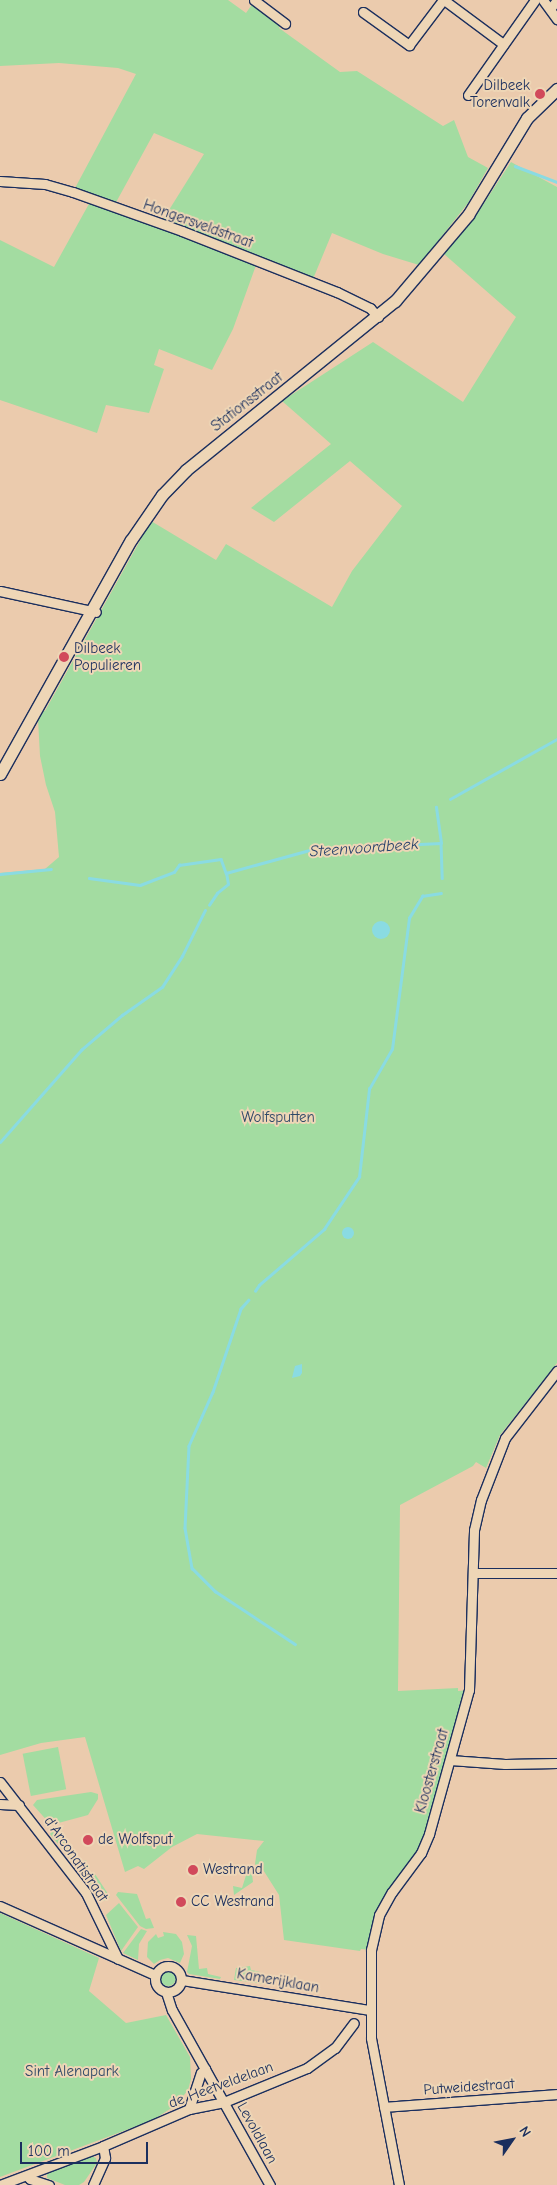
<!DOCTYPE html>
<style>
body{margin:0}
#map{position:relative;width:557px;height:2185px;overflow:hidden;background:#ebcbad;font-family:"Comic Neue",sans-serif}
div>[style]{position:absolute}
.green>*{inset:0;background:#a3dca1;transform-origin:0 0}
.round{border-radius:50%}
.water>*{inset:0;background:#8adbe2}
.stream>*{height:2.5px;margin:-1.25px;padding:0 1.25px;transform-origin:1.25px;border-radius:1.25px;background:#8adbe2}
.roads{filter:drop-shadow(1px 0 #1b2f5e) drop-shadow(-1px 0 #1b2f5e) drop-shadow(0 1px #1b2f5e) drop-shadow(0 -1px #1b2f5e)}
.street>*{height:9px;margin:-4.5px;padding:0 4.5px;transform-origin:4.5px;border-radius:4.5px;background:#eed6b6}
.street>.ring{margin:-4.5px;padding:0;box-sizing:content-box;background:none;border:9px solid #eed6b6;border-radius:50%}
.secondary>*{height:11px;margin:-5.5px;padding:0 5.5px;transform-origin:5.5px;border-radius:5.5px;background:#eed6b6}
.dots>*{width:14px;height:14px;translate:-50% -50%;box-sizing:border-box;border:2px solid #eed6b6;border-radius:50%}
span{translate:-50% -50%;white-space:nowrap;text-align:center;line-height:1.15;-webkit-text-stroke:4px #eed6b6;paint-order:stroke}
.poi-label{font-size:15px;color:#1b2f5e}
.right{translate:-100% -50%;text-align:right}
.left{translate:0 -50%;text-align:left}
.street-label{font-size:15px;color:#1b2f5e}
.park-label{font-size:15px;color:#2f4968}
.water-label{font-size:16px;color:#26406b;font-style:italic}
.north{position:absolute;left:487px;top:2115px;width:50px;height:50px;-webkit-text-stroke:4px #eed6b6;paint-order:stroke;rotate:57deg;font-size:14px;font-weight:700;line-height:20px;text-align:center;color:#1b2f5e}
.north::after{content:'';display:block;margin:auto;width:18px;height:22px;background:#1b2f5e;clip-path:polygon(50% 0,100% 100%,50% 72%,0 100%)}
.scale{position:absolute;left:20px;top:2142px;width:128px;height:22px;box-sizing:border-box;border:2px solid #1b2f5e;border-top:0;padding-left:6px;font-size:15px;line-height:18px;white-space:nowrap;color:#1b2f5e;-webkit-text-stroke:4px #eed6b6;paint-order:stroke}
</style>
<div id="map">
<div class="green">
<div style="clip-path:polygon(0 0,228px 0,246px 13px,253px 3px,281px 24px,279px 28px,340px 72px,357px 71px,443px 126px,454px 120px,468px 157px,488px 168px,468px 203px,419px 265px,383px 254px,332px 233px,313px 279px,259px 257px,233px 329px,212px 370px,159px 349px,154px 365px,164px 369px,149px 413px,106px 405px,97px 433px,0 400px,0 240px,54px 267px,90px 202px,159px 226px,204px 154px,154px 133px,114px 206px,74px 190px,136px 74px,118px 68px,59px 63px,0 66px)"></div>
<div style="clip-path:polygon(511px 162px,557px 187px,557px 1363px,500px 1435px,486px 1468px,476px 1462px,473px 1466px,400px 1505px,398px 1691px,458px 1688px,458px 1691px,469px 1690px,429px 1834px,379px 1915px,371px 1950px,361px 1949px,360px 1951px,284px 1940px,279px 1895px,260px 1865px,257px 1867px,255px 1864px,257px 1850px,264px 1841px,197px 1834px,172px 1847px,144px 1869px,138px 1866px,125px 1872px,85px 1737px,41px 1743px,0 1755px,0 873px,45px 869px,59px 857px,55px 812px,46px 785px,40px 756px,38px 719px,43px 710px,45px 711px,151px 521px,216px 560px,226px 544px,332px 607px,352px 571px,402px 506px,350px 461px,274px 522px,251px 508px,331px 444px,282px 401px,373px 342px,463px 402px,516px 317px,444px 254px,473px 220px)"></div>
<div style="left:58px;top:1747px;width:43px;height:36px;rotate:79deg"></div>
<div style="clip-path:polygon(91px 1792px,98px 1794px,98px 1799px,88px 1815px,51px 1825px,33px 1805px,37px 1800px)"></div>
<div style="clip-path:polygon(53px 1830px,65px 1838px,75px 1852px,76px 1859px,72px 1861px,50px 1834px)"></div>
<div style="clip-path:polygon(86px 1860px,89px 1871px,83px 1875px,75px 1865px)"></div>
<div style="clip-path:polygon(248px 1869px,252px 1874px,253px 1882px,234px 1895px,233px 1886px,242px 1888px)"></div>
<div style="clip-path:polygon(95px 1874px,110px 1897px,104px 1901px,100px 1901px,87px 1881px)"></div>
<div style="clip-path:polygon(118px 1892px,137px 1894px,146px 1919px,150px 1918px,154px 1928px,146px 1929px,140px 1926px,116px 1895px)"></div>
<div style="clip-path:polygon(119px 1903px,138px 1927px,121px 1951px,106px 1915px)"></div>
<div style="clip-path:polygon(0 1913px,99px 1958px,89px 1991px,126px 2023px,166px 2015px,190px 2057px,191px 2079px,188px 2090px,176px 2105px,153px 2120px,0 2177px)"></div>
<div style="clip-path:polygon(141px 1929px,147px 1931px,139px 1944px,138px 1960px,123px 1953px)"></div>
<div style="clip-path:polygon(163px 1932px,176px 1934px,182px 1942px,184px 1954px,180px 1963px,168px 1958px,160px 1960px,154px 1964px,147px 1957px,148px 1942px,156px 1934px,158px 1938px,164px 1936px)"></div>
<div style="clip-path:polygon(187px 1935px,196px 1936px,199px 1969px,207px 1968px,208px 1974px,221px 1977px,220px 1979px,189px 1974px,187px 1972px,192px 1946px)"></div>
<div style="clip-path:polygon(250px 1966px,251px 1970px,260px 1972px,260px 1978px,266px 1979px,264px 1984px,234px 1980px,236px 1968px)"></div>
<div class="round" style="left:160px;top:1970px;width:16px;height:16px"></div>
<div style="clip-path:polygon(89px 2155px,96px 2158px,97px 2163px,84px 2182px,79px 2185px,65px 2185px,47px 2178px,47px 2174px,51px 2170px)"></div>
</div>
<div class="water">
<div class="round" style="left:372px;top:921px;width:18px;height:18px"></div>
<div class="round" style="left:342px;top:1227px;width:12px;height:12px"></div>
<div style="clip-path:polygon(302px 1364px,302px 1373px,300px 1376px,292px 1378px,295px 1366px)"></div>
</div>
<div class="stream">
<div style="left:515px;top:166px;width:45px;rotate:20.9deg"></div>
<div style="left:450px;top:799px;width:123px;rotate:-29.3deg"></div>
<div style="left:441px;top:843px;width:35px;rotate:88deg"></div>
<div style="left:0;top:874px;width:51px;rotate:-5.6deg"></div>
<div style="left:89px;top:878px;width:51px;rotate:7.8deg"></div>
<div style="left:140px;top:885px;width:36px;rotate:-21deg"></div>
<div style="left:174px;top:872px;width:9px;rotate:-54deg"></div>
<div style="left:179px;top:865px;width:42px;rotate:-8.1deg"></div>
<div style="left:221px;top:859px;width:15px;rotate:70deg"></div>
<div style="left:226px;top:873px;width:90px;rotate:-15.4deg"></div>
<div style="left:313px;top:849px;width:128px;rotate:-2.7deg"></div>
<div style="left:441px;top:843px;width:36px;rotate:-98deg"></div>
<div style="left:209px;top:905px;width:14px;rotate:-56deg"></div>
<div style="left:217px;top:893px;width:14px;rotate:-39deg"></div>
<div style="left:228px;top:884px;width:11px;rotate:-100deg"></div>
<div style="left:0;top:1142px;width:123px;rotate:-48.6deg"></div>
<div style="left:81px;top:1050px;width:54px;rotate:-40.5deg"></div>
<div style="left:122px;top:1015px;width:49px;rotate:-35deg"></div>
<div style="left:162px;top:987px;width:37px;rotate:-57deg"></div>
<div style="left:182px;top:956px;width:51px;rotate:-63.4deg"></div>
<div style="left:255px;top:1291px;width:7px;rotate:-56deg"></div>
<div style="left:259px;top:1285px;width:86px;rotate:-40.7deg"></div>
<div style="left:324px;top:1229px;width:63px;rotate:-56.1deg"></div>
<div style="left:359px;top:1177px;width:89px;rotate:-83.5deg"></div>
<div style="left:369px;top:1089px;width:46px;rotate:-60.1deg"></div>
<div style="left:392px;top:1049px;width:132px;rotate:-82.6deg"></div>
<div style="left:409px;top:918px;width:26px;rotate:-59deg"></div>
<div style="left:422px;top:896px;width:19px;rotate:-9deg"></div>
<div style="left:249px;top:1300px;width:12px;rotate:132deg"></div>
<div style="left:241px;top:1309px;width:88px;rotate:108.6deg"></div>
<div style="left:213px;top:1392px;width:59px;rotate:114deg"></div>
<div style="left:189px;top:1446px;width:82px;rotate:92.8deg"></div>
<div style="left:185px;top:1528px;width:41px;rotate:80.1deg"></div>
<div style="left:192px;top:1568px;width:33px;rotate:45deg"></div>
<div style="left:215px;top:1591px;width:96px;rotate:33.5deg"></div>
</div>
<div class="roads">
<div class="street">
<div style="left:254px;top:0;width:39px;rotate:37deg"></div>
<div style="left:444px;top:0;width:74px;rotate:36.7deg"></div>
<div style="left:543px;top:0;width:24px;rotate:54deg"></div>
<div style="left:550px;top:9px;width:11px;rotate:-52deg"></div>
<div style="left:363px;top:12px;width:57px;rotate:35.7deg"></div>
<div style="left:409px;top:45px;width:56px;rotate:-52.9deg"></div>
<div style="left:468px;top:95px;width:116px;rotate:-54.8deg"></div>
<div style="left:0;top:181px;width:45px;rotate:3.8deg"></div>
<div style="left:45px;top:184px;width:29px;rotate:16deg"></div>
<div style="left:73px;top:192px;width:116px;rotate:19.7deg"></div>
<div style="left:182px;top:231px;width:167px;rotate:21.5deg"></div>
<div style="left:337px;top:292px;width:37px;rotate:26deg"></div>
<div style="left:370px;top:308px;width:12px;rotate:48deg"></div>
<div style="left:0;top:591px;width:98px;rotate:12.3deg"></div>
<div style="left:474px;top:1573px;width:83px"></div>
<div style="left:450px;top:1760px;width:55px;rotate:4.2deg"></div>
<div style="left:505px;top:1764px;width:52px;rotate:-1.1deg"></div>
<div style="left:0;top:1782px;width:140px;rotate:52.2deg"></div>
<div style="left:86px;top:1893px;width:73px;rotate:64.1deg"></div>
<div style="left:0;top:1804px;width:19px;rotate:3deg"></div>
<div style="left:0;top:1906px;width:170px;rotate:24deg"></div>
<div class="ring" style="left:155px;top:1966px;width:17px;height:17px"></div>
<div style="left:182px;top:1980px;width:189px;rotate:9.1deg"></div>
<div style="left:166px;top:1992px;width:19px;rotate:72deg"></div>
<div style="left:172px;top:2010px;width:201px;rotate:60.8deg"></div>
<div style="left:384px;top:2107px;width:173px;rotate:-4.3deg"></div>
<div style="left:189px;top:2109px;width:38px;rotate:-72deg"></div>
<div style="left:201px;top:2073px;width:6px;rotate:-45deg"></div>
<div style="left:27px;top:2176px;width:4px;rotate:45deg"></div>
<div style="left:30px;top:2179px;width:20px;rotate:18deg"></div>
<div style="left:0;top:2185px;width:110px;rotate:-20.7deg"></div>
<div style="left:103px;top:2146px;width:94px;rotate:-23.3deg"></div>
<div style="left:189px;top:2109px;width:36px;rotate:-11deg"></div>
<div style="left:224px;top:2102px;width:90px;rotate:-22.3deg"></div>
<div style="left:307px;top:2068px;width:34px;rotate:-36deg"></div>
<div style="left:335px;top:2048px;width:31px;rotate:-53deg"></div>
<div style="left:93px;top:2185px;width:30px;rotate:-66deg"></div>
<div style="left:105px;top:2158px;width:12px;rotate:-99deg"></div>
<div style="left:399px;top:2185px;width:150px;rotate:-100.8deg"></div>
<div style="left:371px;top:2038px;width:88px;rotate:-90deg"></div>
<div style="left:371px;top:1950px;width:36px;rotate:-77deg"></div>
<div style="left:379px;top:1915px;width:26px;rotate:-61deg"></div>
<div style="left:392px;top:1892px;width:49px;rotate:-53.4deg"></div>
<div style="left:421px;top:1853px;width:21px;rotate:-67deg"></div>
<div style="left:429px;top:1834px;width:149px;rotate:-74.5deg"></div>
<div style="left:469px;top:1690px;width:160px;rotate:-88.2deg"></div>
<div style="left:474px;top:1530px;width:31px;rotate:-77deg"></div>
<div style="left:481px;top:1500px;width:66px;rotate:-68.8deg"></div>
<div style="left:505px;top:1438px;width:85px;rotate:-52.2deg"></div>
</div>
<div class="secondary">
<div style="left:0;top:774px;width:268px;rotate:-60.8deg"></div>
<div style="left:131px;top:540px;width:55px;rotate:-55.4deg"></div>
<div style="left:162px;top:495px;width:35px;rotate:-46deg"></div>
<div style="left:186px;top:470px;width:269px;rotate:-39deg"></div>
<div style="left:395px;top:301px;width:113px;rotate:-49.7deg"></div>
<div style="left:468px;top:215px;width:114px;rotate:-58.7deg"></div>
<div style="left:527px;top:118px;width:42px;rotate:-44deg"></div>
</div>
</div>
<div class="dots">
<div style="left:540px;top:94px;background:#d1495b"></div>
<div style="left:64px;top:657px;background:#d1495b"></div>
<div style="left:88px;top:1840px;background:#d1495b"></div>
<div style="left:193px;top:1870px;background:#d1495b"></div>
<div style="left:181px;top:1902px;background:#d1495b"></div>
</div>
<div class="poi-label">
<span class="right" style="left:530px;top:94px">Dilbeek<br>Torenvalk</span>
<span class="left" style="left:74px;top:657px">Dilbeek<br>Populieren</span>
<span class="left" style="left:98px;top:1840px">de Wolfsput</span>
<span class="left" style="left:203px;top:1870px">Westrand</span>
<span class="left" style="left:191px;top:1902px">CC Westrand</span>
</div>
<div class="street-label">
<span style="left:198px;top:224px;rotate:20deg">Hongersveldstraat</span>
<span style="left:247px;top:402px;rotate:-38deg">Stationsstraat</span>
<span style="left:432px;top:1771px;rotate:-74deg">Kloosterstraat</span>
<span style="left:76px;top:1859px;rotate:55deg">d'Arconatistraat</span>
<span style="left:278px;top:1981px;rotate:10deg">Kamerijklaan</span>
<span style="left:221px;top:2085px;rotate:-20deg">de Heetveldelaan</span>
<span style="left:469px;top:2087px;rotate:-4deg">Putweidestraat</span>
<span style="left:257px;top:2133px;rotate:61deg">Levoldlaan</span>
</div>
<div class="park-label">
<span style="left:278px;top:1118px">Wolfsputten</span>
<span style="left:72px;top:2072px">Sint Alenapark</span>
</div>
<div class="water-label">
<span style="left:364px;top:848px;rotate:-4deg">Steenvoordbeek</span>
</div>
<div class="north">N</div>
<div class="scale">100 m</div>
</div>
